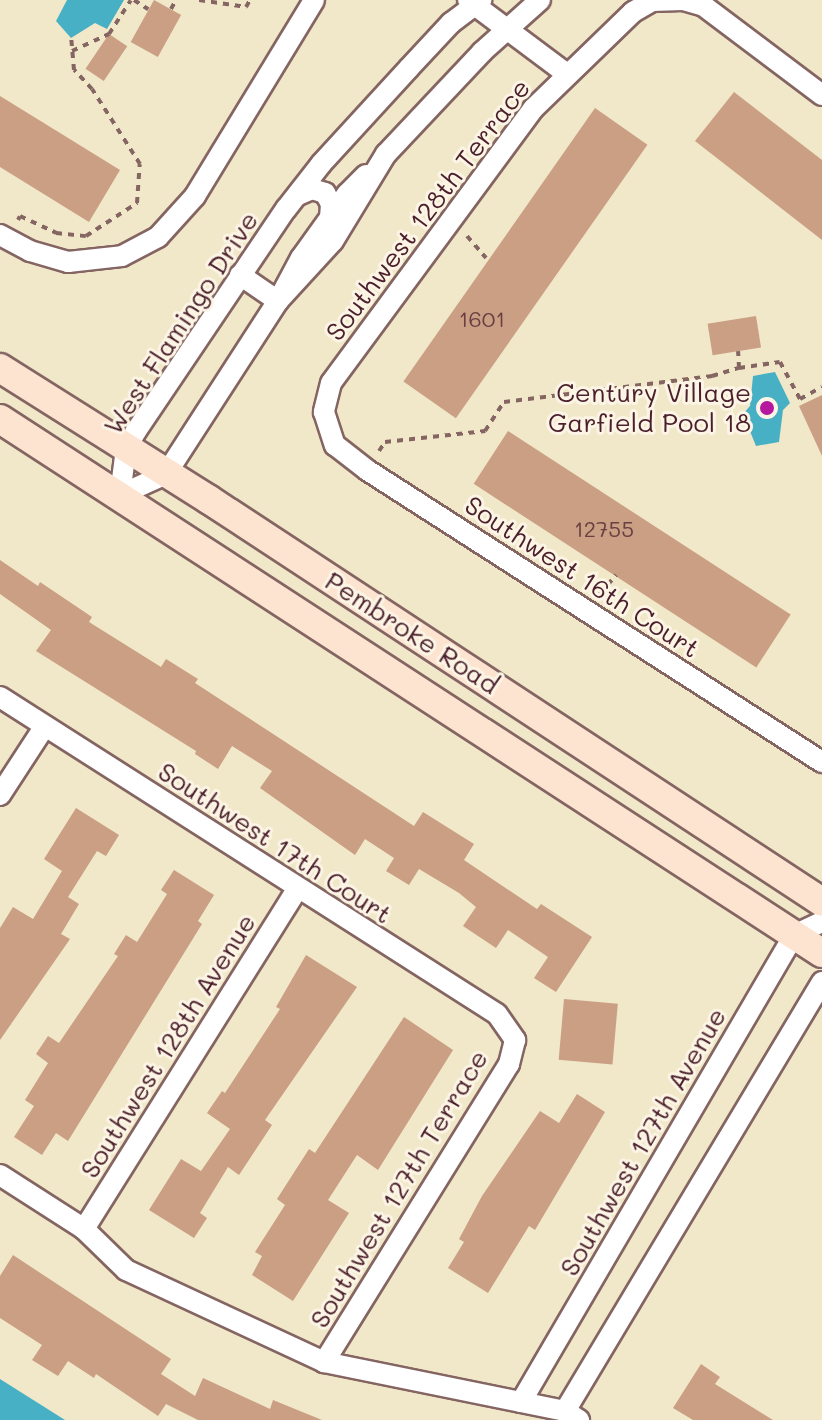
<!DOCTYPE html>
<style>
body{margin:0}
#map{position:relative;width:822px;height:1420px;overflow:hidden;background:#f1e7c9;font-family:Mali,sans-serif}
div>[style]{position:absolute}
.water>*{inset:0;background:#47b0c5}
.building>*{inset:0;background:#ca9f84;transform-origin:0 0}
.path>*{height:4px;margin-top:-2px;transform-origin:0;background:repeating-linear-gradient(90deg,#846562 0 6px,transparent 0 12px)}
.roads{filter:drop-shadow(2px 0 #846562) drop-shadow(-2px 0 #846562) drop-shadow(0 2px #846562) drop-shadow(0 -2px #846562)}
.street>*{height:20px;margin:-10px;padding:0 10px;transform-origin:10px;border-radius:10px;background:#fff}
.secondary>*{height:28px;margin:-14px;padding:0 14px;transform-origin:14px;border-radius:14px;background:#fde4d1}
.dots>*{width:22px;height:22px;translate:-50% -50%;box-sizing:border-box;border:4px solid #fcf5e5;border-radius:50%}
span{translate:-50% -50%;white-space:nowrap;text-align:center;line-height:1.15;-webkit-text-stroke:6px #fcf5e5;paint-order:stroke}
.number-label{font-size:22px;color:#6a3f41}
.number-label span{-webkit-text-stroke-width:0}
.street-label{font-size:26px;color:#4a1f2b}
.poi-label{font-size:26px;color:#4a1f2b}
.right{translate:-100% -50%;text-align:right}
</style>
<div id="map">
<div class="water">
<div style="clip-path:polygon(67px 0,124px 0,107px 29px,95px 23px,71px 38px,56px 21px)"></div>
<div style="clip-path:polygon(775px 372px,790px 403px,783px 410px,779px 442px,756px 446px,743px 414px,750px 406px,753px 376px)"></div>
<div style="clip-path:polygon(0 1379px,65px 1420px,0 1420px)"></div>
</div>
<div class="building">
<div style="left:154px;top:0;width:31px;height:48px;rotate:29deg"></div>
<div style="left:109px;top:34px;width:22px;height:42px;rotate:34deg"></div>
<div style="clip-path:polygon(734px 92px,822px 160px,822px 240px,695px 141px)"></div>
<div style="clip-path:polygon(0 96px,120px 170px,89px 222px,0 167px)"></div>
<div style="left:595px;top:108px;width:64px;height:334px;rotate:35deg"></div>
<div style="left:756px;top:316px;width:32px;height:49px;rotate:81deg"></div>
<div style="clip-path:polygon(822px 395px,822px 456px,799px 406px)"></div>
<div style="left:508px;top:431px;width:337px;height:63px;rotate:33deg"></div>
<div style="clip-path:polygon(0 560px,38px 586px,40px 582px,92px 617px,89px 622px,161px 667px,166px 659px,198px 679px,195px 683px,414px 826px,423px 812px,474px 844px,464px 860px,537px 909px,541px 904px,592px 937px,556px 992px,534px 978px,548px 957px,508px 930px,496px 948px,463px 926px,476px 907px,459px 893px,419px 869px,409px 885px,386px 871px,394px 858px,365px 839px,355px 855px,260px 788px,272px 771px,232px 746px,218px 769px,195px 754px,196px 751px,36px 651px,51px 630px,0 594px)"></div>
<div style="clip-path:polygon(76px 808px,119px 835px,106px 856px,97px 851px,68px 897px,79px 904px,61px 934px,70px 939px,0 1040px,0 928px,13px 907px,33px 919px,62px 871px,44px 859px)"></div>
<div style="clip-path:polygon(174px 870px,214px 895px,198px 921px,202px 924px,68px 1141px,56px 1133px,42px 1155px,14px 1137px,34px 1106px,25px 1100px,48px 1063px,36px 1054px,48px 1036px,59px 1043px,118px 956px,114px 954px,126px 935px,137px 942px,167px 894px,161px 890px)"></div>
<div style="clip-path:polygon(306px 955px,357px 987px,265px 1120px,272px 1125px,239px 1175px,228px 1167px,200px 1213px,207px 1218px,194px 1238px,149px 1210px,181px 1159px,201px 1171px,230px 1129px,207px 1113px,222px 1091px,225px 1093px,280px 1009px,276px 1007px)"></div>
<div style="left:564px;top:999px;width:54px;height:61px;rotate:5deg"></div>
<div style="clip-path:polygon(404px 1017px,453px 1050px,378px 1170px,357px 1155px,328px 1200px,349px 1213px,293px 1301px,252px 1275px,262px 1256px,255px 1252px,285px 1205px,277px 1199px,309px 1149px,315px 1153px)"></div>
<div style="clip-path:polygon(577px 1094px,605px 1112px,535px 1230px,529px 1226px,488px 1293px,448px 1268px,464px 1242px,459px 1239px,482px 1196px,540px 1111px,559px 1123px)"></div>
<div style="clip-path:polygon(13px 1255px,171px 1359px,161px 1374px,195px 1396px,203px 1378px,270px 1409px,273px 1400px,322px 1420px,198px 1420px,166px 1404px,158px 1416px,96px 1374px,94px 1378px,68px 1361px,58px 1376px,32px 1360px,42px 1345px,0 1318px,0 1276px)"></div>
<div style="clip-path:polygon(701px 1364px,720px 1377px,715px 1384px,773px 1420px,693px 1420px,673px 1408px)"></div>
</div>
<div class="path">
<div style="left:134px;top:0;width:17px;rotate:33deg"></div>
<div style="left:199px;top:0;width:48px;rotate:8.5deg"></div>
<div style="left:246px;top:7px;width:8px;rotate:-60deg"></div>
<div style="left:171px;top:9px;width:10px;rotate:-61deg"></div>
<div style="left:72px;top:51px;width:41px;rotate:-24.7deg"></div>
<div style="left:109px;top:34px;width:40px;rotate:-57.1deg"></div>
<div style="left:18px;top:220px;width:4px;rotate:-63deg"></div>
<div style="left:20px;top:216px;width:40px;rotate:25deg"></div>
<div style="left:56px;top:233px;width:30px;rotate:6deg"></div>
<div style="left:86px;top:236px;width:61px;rotate:-32.9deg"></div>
<div style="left:137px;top:203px;width:39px;rotate:-86deg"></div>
<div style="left:140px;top:164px;width:89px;rotate:-122.6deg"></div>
<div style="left:92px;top:89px;width:26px;rotate:-133deg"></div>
<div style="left:74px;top:70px;width:32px;rotate:-95deg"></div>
<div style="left:467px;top:236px;width:29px;rotate:49deg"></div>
<div style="left:739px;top:368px;width:41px;rotate:-8.3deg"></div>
<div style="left:780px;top:362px;width:42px;rotate:61.6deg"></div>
<div style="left:800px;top:399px;width:25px;rotate:-29deg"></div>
<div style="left:379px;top:451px;width:11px;rotate:-56deg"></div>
<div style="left:385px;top:442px;width:101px;rotate:-6.3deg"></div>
<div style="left:485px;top:431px;width:35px;rotate:-57deg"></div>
<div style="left:504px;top:402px;width:210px;rotate:-7.1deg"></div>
<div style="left:712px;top:376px;width:28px;rotate:-17deg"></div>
<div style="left:739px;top:368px;width:17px;rotate:-93deg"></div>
<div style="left:600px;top:594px;width:25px;rotate:-50deg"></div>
</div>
<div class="roads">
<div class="street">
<div style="left:468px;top:0;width:124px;rotate:36.8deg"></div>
<div style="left:822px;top:95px;width:148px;rotate:-143deg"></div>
<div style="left:704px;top:6px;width:22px;rotate:-164deg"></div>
<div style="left:683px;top:0;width:31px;rotate:178deg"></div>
<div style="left:652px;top:1px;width:22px;rotate:150deg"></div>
<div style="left:633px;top:12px;width:139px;rotate:135.9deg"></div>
<div style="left:533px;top:109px;width:340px;rotate:126.4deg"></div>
<div style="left:331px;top:383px;width:30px;rotate:104deg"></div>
<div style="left:324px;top:412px;width:35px;rotate:72deg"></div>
<div style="left:335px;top:445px;width:41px;rotate:38deg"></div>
<div style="left:367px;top:470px;width:541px;rotate:32.69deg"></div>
<div style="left:298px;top:195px;width:15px;rotate:-23deg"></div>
<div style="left:312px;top:189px;width:14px;rotate:17deg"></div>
<div style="left:325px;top:193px;width:13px;rotate:61deg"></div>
<div style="left:331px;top:204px;width:13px;rotate:94deg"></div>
<div style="left:0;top:235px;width:34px;rotate:28deg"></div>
<div style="left:30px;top:251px;width:40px;rotate:16deg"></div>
<div style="left:68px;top:262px;width:54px;rotate:-6.3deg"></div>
<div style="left:122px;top:256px;width:41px;rotate:-27.8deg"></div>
<div style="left:158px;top:237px;width:55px;rotate:-47.9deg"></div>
<div style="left:195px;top:196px;width:229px;rotate:-58.7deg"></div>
<div style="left:240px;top:275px;width:46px;rotate:34.4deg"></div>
<div style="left:278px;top:301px;width:49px;rotate:-61.9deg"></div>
<div style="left:301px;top:258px;width:79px;rotate:-54.3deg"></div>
<div style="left:347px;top:194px;width:27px;rotate:-45deg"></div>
<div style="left:120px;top:495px;width:51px;rotate:-24.5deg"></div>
<div style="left:166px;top:474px;width:206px;rotate:-57.1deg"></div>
<div style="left:278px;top:301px;width:81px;rotate:-47.5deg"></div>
<div style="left:333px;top:241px;width:102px;rotate:-58.7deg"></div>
<div style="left:386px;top:154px;width:140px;rotate:-46.7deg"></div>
<div style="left:482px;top:52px;width:78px;rotate:-41.9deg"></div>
<div style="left:120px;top:495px;width:46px;rotate:-82.6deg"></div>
<div style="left:126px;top:449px;width:21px;rotate:-61deg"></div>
<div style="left:136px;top:431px;width:268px;rotate:-56deg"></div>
<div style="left:286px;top:209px;width:57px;rotate:-52.1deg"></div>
<div style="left:321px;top:164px;width:130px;rotate:-47.5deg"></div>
<div style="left:409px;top:68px;width:62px;rotate:-47deg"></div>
<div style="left:451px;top:23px;width:38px;rotate:-37deg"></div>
<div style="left:0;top:697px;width:589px;rotate:32.53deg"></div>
<div style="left:497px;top:1014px;width:32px;rotate:55deg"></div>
<div style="left:515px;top:1040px;width:25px;rotate:104deg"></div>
<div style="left:509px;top:1064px;width:351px;rotate:121.8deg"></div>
<div style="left:0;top:795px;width:82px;rotate:-56.9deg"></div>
<div style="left:0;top:1175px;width:100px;rotate:32.7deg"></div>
<div style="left:84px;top:1229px;width:59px;rotate:44.3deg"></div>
<div style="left:126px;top:1270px;width:218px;rotate:24.9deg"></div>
<div style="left:324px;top:1362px;width:246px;rotate:11.5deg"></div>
<div style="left:565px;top:1411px;width:17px;rotate:33deg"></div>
<div style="left:84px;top:1229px;width:400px;rotate:-57.9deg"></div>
<div style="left:521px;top:1402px;width:541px;rotate:-59.69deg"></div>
<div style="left:794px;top:935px;width:31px;rotate:-25deg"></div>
<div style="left:565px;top:1411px;width:500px;rotate:-59.08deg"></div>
</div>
<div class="secondary">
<div style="left:0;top:368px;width:246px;rotate:32.2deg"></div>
<div style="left:208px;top:499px;width:734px;rotate:33.28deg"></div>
<div style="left:0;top:419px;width:980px;rotate:33.01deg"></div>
</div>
</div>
<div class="dots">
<div style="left:767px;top:408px;background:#b5179e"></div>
</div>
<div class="number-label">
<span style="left:482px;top:319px">1601</span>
<span style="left:604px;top:529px">12755</span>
</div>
<div class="street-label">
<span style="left:428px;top:210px;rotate:-53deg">Southwest 128th Terrace</span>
<span style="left:181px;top:323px;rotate:-57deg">West Flamingo Drive</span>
<span style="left:582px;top:577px;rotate:33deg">Southwest 16th Court</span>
<span style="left:412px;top:633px;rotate:33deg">Pembroke Road</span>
<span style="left:275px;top:843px;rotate:33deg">Southwest 17th Court</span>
<span style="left:168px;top:1046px;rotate:-58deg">Southwest 128th Avenue</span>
<span style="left:643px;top:1142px;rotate:-60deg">Southwest 127th Avenue</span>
<span style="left:399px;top:1189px;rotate:-59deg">Southwest 127th Terrace</span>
</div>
<div class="poi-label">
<span class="right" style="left:751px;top:408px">Century Village<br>Garfield Pool 18</span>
</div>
</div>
